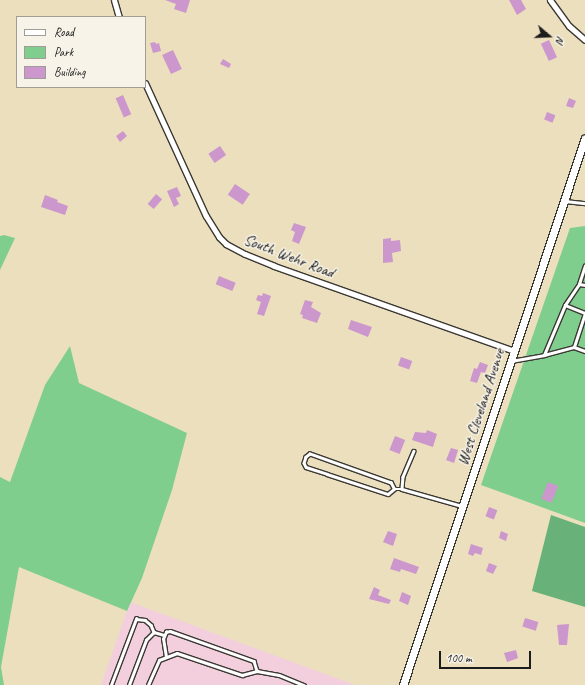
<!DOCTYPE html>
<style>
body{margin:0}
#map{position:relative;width:585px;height:685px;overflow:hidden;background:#ecdfbd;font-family:Caveat,sans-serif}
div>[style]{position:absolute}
.built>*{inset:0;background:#f3cfde}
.green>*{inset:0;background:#80ce8d}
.forest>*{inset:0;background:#68b178}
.building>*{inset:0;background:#cc97cc;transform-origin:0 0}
.roads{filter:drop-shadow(1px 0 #3b3934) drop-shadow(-1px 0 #3b3934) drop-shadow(0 1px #3b3934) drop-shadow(0 -1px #3b3934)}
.service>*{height:2.5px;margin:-1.25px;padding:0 1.25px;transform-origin:1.25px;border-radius:1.25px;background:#fff}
.minor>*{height:5px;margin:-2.5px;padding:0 2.5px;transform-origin:2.5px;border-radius:2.5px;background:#fff}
.secondary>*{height:7px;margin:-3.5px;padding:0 3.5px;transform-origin:3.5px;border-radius:3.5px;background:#fff}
span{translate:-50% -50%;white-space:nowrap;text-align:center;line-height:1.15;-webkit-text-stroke:3px #f7f3e8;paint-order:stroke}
.street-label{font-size:16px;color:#1c1c1c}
.legend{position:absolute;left:16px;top:16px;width:130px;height:72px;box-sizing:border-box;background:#f7f3e8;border:1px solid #9f9d96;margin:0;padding:5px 7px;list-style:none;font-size:12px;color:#1c1c1c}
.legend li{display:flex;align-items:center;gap:8px;height:20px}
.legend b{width:20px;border:1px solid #9f9d96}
.north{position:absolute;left:529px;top:16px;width:40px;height:40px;-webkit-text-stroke:3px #f7f3e8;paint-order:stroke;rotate:109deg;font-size:11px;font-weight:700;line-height:16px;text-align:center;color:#1c1c1c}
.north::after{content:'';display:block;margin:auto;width:14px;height:18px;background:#1c1c1c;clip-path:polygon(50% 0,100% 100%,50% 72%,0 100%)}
.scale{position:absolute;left:439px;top:651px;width:92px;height:18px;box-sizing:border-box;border:2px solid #1c1c1c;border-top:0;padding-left:5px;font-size:12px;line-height:14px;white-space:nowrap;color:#1c1c1c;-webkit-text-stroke:3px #f7f3e8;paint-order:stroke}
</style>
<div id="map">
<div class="built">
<div style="clip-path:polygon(130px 602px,355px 685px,101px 685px)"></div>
</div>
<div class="green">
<div style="clip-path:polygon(585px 226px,585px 523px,481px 485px,570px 228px)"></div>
<div style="clip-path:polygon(4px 235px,15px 238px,0 270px,0 236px)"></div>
<div style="clip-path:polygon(70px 346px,79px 383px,187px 433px,172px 490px,142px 578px,127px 611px,19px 567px,1px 667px,4px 685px,0 685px,0 477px,10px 482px,45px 385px)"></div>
</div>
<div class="forest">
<div style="clip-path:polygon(551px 515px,585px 527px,585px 607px,532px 591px)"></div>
</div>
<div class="building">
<div style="clip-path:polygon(165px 0,190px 0,186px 13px,174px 9px,176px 4px)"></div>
<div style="clip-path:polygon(509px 0,521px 0,526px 9px,517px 15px)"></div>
<div style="left:549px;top:40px;width:19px;height:9px;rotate:65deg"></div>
<div style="clip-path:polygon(155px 42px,156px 44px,159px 43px,161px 51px,153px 53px,150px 43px)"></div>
<div style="left:173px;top:50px;width:21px;height:12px;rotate:65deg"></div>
<div style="clip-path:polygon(223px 59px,231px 64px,229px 68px,220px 64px)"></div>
<div style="left:123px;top:95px;width:21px;height:8px;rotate:67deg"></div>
<div style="clip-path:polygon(569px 98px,576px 101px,573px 108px,566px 106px)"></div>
<div style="left:547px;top:112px;width:9px;height:8px;rotate:21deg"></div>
<div style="clip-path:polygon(123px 131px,127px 136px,120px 142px,116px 136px)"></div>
<div style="left:220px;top:146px;width:11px;height:14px;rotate:56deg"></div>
<div style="left:235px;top:184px;width:18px;height:13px;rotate:34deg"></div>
<div style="clip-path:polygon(177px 187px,181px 196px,176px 198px,179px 204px,174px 207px,167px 191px)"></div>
<div style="left:156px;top:194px;width:8px;height:13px;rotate:40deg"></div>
<div style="clip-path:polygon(45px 195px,58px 200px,57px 202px,68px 206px,65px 215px,41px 207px)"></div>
<div style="clip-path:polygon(294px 223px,306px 227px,299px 244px,292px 241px,295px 232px,291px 230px)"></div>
<div style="clip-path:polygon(391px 238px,391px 241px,400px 240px,401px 251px,392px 253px,393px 262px,383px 263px,383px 239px)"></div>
<div style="left:219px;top:276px;width:18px;height:9px;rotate:22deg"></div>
<div style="clip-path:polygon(263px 293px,271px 296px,264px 316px,257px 314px,261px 302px,256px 300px,258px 295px,262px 296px)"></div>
<div style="clip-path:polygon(305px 300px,313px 302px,311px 307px,321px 313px,317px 323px,302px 318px,303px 315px,300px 314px)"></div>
<div style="clip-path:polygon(351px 320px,372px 327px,368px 337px,348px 329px)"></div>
<div style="left:401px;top:357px;width:12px;height:9px;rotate:20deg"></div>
<div style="clip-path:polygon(480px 362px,488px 365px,485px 373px,481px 372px,477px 383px,470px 381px,474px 368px,477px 369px)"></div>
<div style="clip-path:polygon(427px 430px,437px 434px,433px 447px,412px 440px,415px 432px,426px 433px)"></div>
<div style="left:395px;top:436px;width:11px;height:15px;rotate:22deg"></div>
<div style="clip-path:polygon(451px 448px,458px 450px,454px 463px,446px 460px)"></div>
<div style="left:548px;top:482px;width:11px;height:18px;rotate:22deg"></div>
<div style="left:489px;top:507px;width:9px;height:10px;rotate:21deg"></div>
<div style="clip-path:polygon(388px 531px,397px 534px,393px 546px,383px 542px)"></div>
<div style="clip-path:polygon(501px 531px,508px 534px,506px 541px,499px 538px)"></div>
<div style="clip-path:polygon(471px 544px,483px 548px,481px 555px,475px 553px,473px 556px,468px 554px)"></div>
<div style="clip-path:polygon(394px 558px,419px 567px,416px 574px,401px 569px,400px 572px,390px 569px)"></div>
<div style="clip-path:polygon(489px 563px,497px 566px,493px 574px,486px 571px)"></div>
<div style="clip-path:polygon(374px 587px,380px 590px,378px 595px,391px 600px,389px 604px,369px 599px)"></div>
<div style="clip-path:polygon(402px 592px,411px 596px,408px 605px,399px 601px)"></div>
<div style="left:525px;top:618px;width:14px;height:9px;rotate:17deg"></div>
<div style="clip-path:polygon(569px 624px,567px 645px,559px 645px,557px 625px)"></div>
<div style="clip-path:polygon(516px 650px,518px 658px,507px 662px,504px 653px)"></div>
</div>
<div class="roads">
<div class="service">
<div style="left:565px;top:201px;width:20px;rotate:6deg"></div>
<div style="left:579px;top:284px;width:6px;rotate:9deg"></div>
<div style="left:565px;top:305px;width:25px;rotate:-56deg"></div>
<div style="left:579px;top:284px;width:19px;rotate:-72deg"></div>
<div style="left:574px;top:347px;width:36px;rotate:-72deg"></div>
<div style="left:544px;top:355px;width:54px;rotate:-67.2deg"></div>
<div style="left:565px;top:305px;width:22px;rotate:22deg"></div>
<div style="left:511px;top:361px;width:34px;rotate:-10deg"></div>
<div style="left:544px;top:355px;width:31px;rotate:-15deg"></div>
<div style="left:574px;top:347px;width:12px;rotate:20deg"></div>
<div style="left:414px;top:451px;width:28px;rotate:113deg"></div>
<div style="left:403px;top:477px;width:12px;rotate:95deg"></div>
<div style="left:402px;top:489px;width:62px;rotate:15.8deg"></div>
<div style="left:394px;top:489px;width:7px;rotate:-117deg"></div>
<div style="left:391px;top:483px;width:86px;rotate:-160.3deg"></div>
<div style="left:310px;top:454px;width:5px;rotate:143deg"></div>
<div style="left:306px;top:457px;width:6px;rotate:108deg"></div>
<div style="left:304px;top:463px;width:4px;rotate:63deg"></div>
<div style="left:306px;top:467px;width:22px;rotate:18deg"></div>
<div style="left:327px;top:474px;width:64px;rotate:18.2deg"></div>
<div style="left:388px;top:494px;width:8px;rotate:-40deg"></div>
<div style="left:394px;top:489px;width:8px"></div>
<div style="left:166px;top:657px;width:18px;rotate:-99deg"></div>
<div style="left:163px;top:639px;width:8px;rotate:-67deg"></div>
<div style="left:166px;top:632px;width:4px;rotate:-14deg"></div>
<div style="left:170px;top:631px;width:89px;rotate:19.7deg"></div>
<div style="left:254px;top:661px;width:10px;rotate:73deg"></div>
<div style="left:111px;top:685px;width:71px;rotate:-69.3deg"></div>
<div style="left:136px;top:619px;width:9px;rotate:6deg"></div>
<div style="left:145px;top:620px;width:8px;rotate:40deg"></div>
<div style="left:151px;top:625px;width:8px;rotate:67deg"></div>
<div style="left:129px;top:685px;width:48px;rotate:-69.3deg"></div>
<div style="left:146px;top:640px;width:11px;rotate:-45deg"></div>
<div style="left:154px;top:632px;width:10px;rotate:17deg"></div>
<div style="left:148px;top:685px;width:27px;rotate:-66deg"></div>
<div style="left:159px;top:660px;width:19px;rotate:-21deg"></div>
<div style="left:177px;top:653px;width:69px;rotate:18.7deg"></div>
<div style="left:242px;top:675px;width:16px;rotate:-15deg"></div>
<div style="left:257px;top:671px;width:22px;rotate:10deg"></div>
<div style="left:279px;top:675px;width:27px;rotate:22deg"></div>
</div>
<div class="minor">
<div style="left:114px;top:0;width:18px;rotate:74deg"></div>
<div style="left:550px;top:0;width:32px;rotate:54deg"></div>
<div style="left:569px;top:26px;width:21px;rotate:41deg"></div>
<div style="left:145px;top:83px;width:146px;rotate:65.4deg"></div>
<div style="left:206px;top:216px;width:25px;rotate:58deg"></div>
<div style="left:219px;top:237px;width:10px;rotate:45deg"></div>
<div style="left:226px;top:244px;width:21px;rotate:28deg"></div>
<div style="left:245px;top:254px;width:31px;rotate:22deg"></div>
<div style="left:274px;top:266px;width:255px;rotate:19.5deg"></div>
</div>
<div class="secondary">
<div style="left:403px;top:685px;width:576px;rotate:-71.6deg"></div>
</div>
</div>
<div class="street-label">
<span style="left:289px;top:256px;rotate:21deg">South Wehr Road</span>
<span style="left:481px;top:407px;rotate:-72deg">West Cleveland Avenue</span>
</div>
<ul class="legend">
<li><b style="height:5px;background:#fff"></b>Road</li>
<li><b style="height:11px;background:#80ce8d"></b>Park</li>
<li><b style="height:11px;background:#cc97cc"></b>Building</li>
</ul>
<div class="north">N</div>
<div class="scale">100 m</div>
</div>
